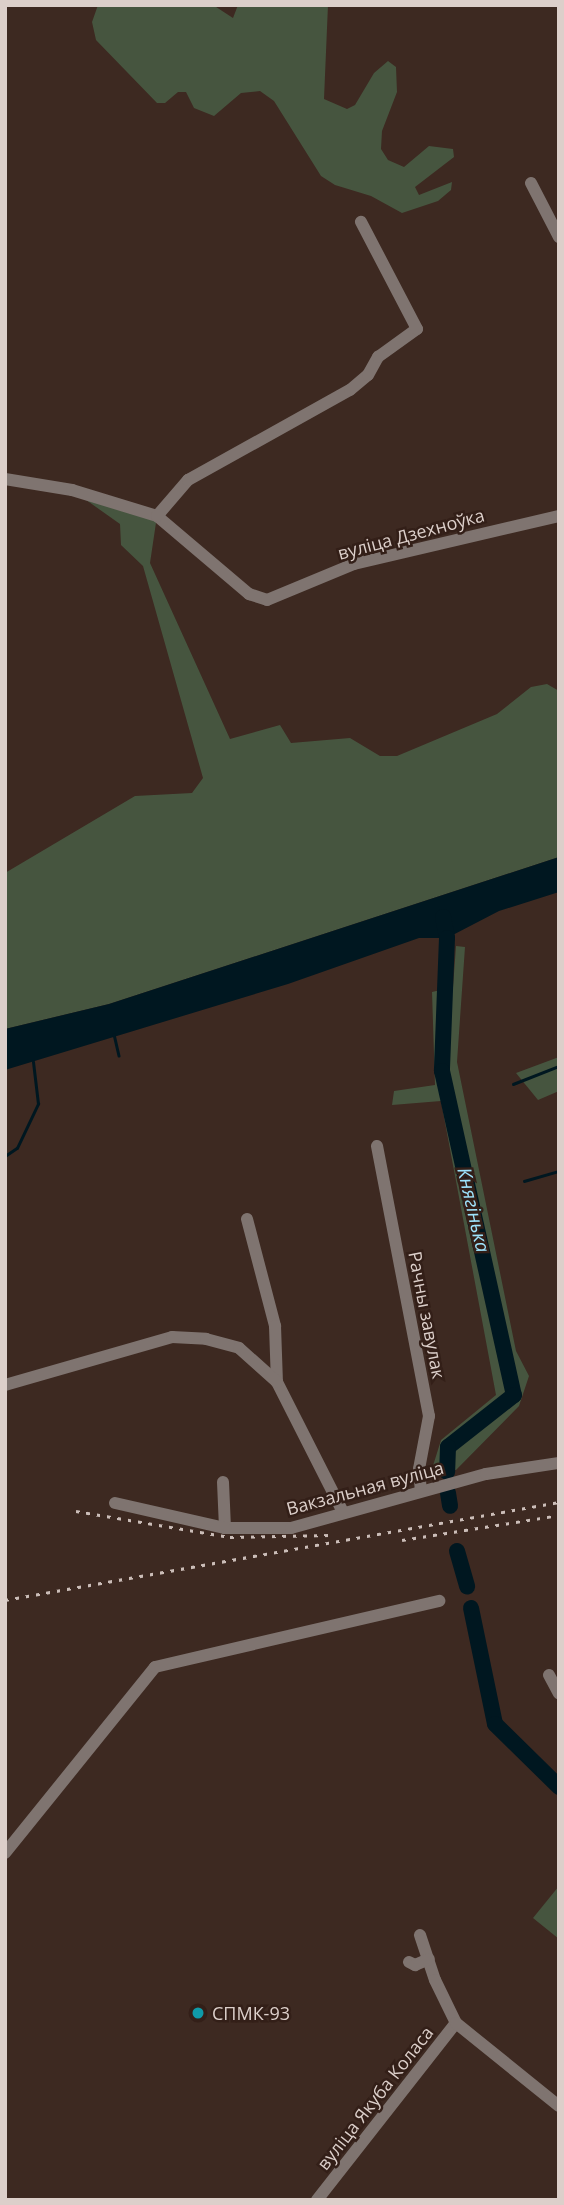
<!DOCTYPE html>
<meta charset="utf-8">
<style>
body{margin:0}
#map{position:relative;width:564px;height:2205px;overflow:hidden;background:#3d2921;font-family:"Open Sans",sans-serif}
div>[style]{position:absolute}
.green>*{inset:0;background:#46553f}
.water>*{inset:0;background:#001720}
.stream>*{height:2.5px;margin:-1.25px;padding:0 1.25px;transform-origin:1.25px;border-radius:1.25px;background:#001720}
.river>*{height:16px;margin:-8px;padding:0 8px;transform-origin:8px;border-radius:8px;background:#001720}
.minor>*{height:12px;margin:-6px;padding:0 6px;transform-origin:6px;border-radius:6px;background:#7f7470}
.rail>*{height:2.5px;margin-top:-1.25px;transform-origin:0;background:repeating-linear-gradient(90deg,#cbbdb8 0 3.5px,transparent 0 10.5px)}
.dots>*{width:19px;height:19px;translate:-50% -50%;box-sizing:border-box;border:4px solid #331f18;border-radius:50%}
span{translate:-50% -50%;white-space:nowrap;text-align:center;line-height:1.15;-webkit-text-stroke:5px #331f18;paint-order:stroke}
.street-label{font-size:18px;color:#dccfca}
.poi-label{font-size:18px;color:#dccfca}
.left{translate:0 -50%;text-align:left}
.water-label{font-size:19px;color:#9ee3fc;font-style:italic}
.frame{position:absolute;inset:0;border:7px solid #dccfca;pointer-events:none}
</style>
<div id="map">
<div class="green">
<div style="clip-path:polygon(98px 5px,213px 5px,233px 18px,238px 5px,328px 5px,324px 99px,347px 109px,355px 105px,374px 73px,388px 61px,396px 67px,397px 92px,382px 131px,381px 149px,388px 160px,404px 167px,429px 146px,453px 149px,454px 157px,415px 187px,419px 195px,452px 182px,451px 190px,438px 201px,402px 213px,371px 196px,335px 185px,321px 176px,274px 101px,260px 91px,241px 93px,214px 116px,194px 108px,186px 92px,178px 92px,165px 103px,157px 103px,96px 40px,92px 22px)"></div>
<div style="clip-path:polygon(72px 490px,157px 516px,150px 563px,230px 739px,280px 725px,291px 743px,350px 738px,380px 756px,397px 756px,497px 714px,531px 687px,547px 684px,559px 691px,559px 857px,109px 1004px,5px 1029px,5px 873px,135px 796px,192px 793px,203px 778px,143px 566px,121px 545px,120px 524px)"></div>
<div style="clip-path:polygon(456px 946px,465px 947px,457px 1062px,516px 1351px,529px 1376px,519px 1406px,456px 1470px,432px 1469px,441px 1440px,496px 1395px,441px 1101px,392px 1105px,394px 1091px,435px 1085px,432px 992px,453px 987px)"></div>
<div style="clip-path:polygon(559px 1057px,559px 1091px,538px 1100px,516px 1073px)"></div>
<div style="clip-path:polygon(559px 1886px,559px 1939px,533px 1918px)"></div>
</div>
<div class="water">
<div style="clip-path:polygon(559px 857px,559px 892px,499px 911px,447px 938px,419px 938px,288px 984px,5px 1070px,5px 1029px,109px 1004px)"></div>
</div>
<div class="stream">
<div style="left:114px;top:1034px;width:22px;rotate:77deg"></div>
<div style="left:513px;top:1084px;width:49px;rotate:-21.4deg"></div>
<div style="left:5px;top:1156px;width:14px;rotate:-34deg"></div>
<div style="left:17px;top:1148px;width:49px;rotate:-64.5deg"></div>
<div style="left:38px;top:1104px;width:42px;rotate:-96.8deg"></div>
<div style="left:524px;top:1181px;width:36px;rotate:-16deg"></div>
</div>
<div class="river">
<div style="left:443px;top:917px;width:21px;rotate:79deg"></div>
<div style="left:447px;top:938px;width:133px;rotate:92.2deg"></div>
<div style="left:442px;top:1071px;width:332px;rotate:77.5deg"></div>
<div style="left:514px;top:1395px;width:84px;rotate:141.8deg"></div>
<div style="left:448px;top:1447px;width:25px;rotate:92deg"></div>
<div style="left:448px;top:1493px;width:13px;rotate:81deg"></div>
<div style="left:457px;top:1551px;width:37px;rotate:74deg"></div>
<div style="left:471px;top:1608px;width:118px;rotate:78.3deg"></div>
<div style="left:495px;top:1724px;width:90px;rotate:44.5deg"></div>
</div>
<div class="minor">
<div style="left:531px;top:183px;width:61px;rotate:62.6deg"></div>
<div style="left:5px;top:479px;width:68px;rotate:9.3deg"></div>
<div style="left:72px;top:490px;width:89px;rotate:17deg"></div>
<div style="left:157px;top:516px;width:121px;rotate:40.3deg"></div>
<div style="left:249px;top:594px;width:19px;rotate:18deg"></div>
<div style="left:267px;top:600px;width:94px;rotate:-22.5deg"></div>
<div style="left:354px;top:564px;width:211px;rotate:-13.2deg"></div>
<div style="left:157px;top:516px;width:48px;rotate:-49.3deg"></div>
<div style="left:188px;top:480px;width:185px;rotate:-29.1deg"></div>
<div style="left:350px;top:390px;width:23px;rotate:-40deg"></div>
<div style="left:368px;top:375px;width:21px;rotate:-61deg"></div>
<div style="left:378px;top:357px;width:48px;rotate:-35.7deg"></div>
<div style="left:417px;top:329px;width:121px;rotate:-117.6deg"></div>
<div style="left:377px;top:1146px;width:275px;rotate:79.1deg"></div>
<div style="left:429px;top:1416px;width:54px;rotate:100.7deg"></div>
<div style="left:419px;top:1469px;width:21px;rotate:85deg"></div>
<div style="left:247px;top:1219px;width:111px;rotate:75.3deg"></div>
<div style="left:275px;top:1326px;width:56px;rotate:88deg"></div>
<div style="left:277px;top:1382px;width:146px;rotate:63.1deg"></div>
<div style="left:5px;top:1385px;width:174px;rotate:-16deg"></div>
<div style="left:172px;top:1337px;width:34px;rotate:3deg"></div>
<div style="left:206px;top:1339px;width:34px;rotate:15deg"></div>
<div style="left:239px;top:1348px;width:51px;rotate:41.8deg"></div>
<div style="left:223px;top:1482px;width:46px;rotate:87.5deg"></div>
<div style="left:225px;top:1528px;width:66px"></div>
<div style="left:291px;top:1528px;width:202px;rotate:-15.5deg"></div>
<div style="left:486px;top:1474px;width:74px;rotate:-8.6deg"></div>
<div style="left:115px;top:1503px;width:113px;rotate:12.8deg"></div>
<div style="left:549px;top:1675px;width:21px;rotate:62deg"></div>
<div style="left:5px;top:1853px;width:239px;rotate:-51.1deg"></div>
<div style="left:155px;top:1667px;width:292px;rotate:-13.1deg"></div>
<div style="left:420px;top:1935px;width:47px;rotate:71.6deg"></div>
<div style="left:435px;top:1980px;width:48px;rotate:64deg"></div>
<div style="left:409px;top:1962px;width:7px;rotate:27deg"></div>
<div style="left:415px;top:1965px;width:15px;rotate:-23deg"></div>
<div style="left:317px;top:2200px;width:225px;rotate:-51.9deg"></div>
<div style="left:456px;top:2023px;width:132px;rotate:38.9deg"></div>
</div>
<div class="rail">
<div style="left:76px;top:1511px;width:156px;rotate:9.6deg"></div>
<div style="left:230px;top:1537px;width:101px;rotate:-1.1deg"></div>
<div style="left:402px;top:1540px;width:159px;rotate:-9deg"></div>
<div style="left:5px;top:1600px;width:563px;rotate:-10.03deg"></div>
</div>
<div class="dots">
<div style="left:198px;top:2013px;background:#0f9aa8"></div>
</div>
<div class="street-label">
<span style="left:411px;top:534px;rotate:-15deg">вуліца Дзехноўка</span>
<span style="left:427px;top:1315px;rotate:79deg">Рачны завулак</span>
<span style="left:365px;top:1488px;rotate:-15deg">Вакзальная вуліца</span>
<span style="left:375px;top:2098px;rotate:-52deg">вуліца Якуба Коласа</span>
</div>
<div class="poi-label">
<span class="left" style="left:212px;top:2013px">СПМК-93</span>
</div>
<div class="water-label">
<span style="left:473px;top:1210px;rotate:77deg">Княгінька</span>
</div>
<div class="frame"></div>
</div>
